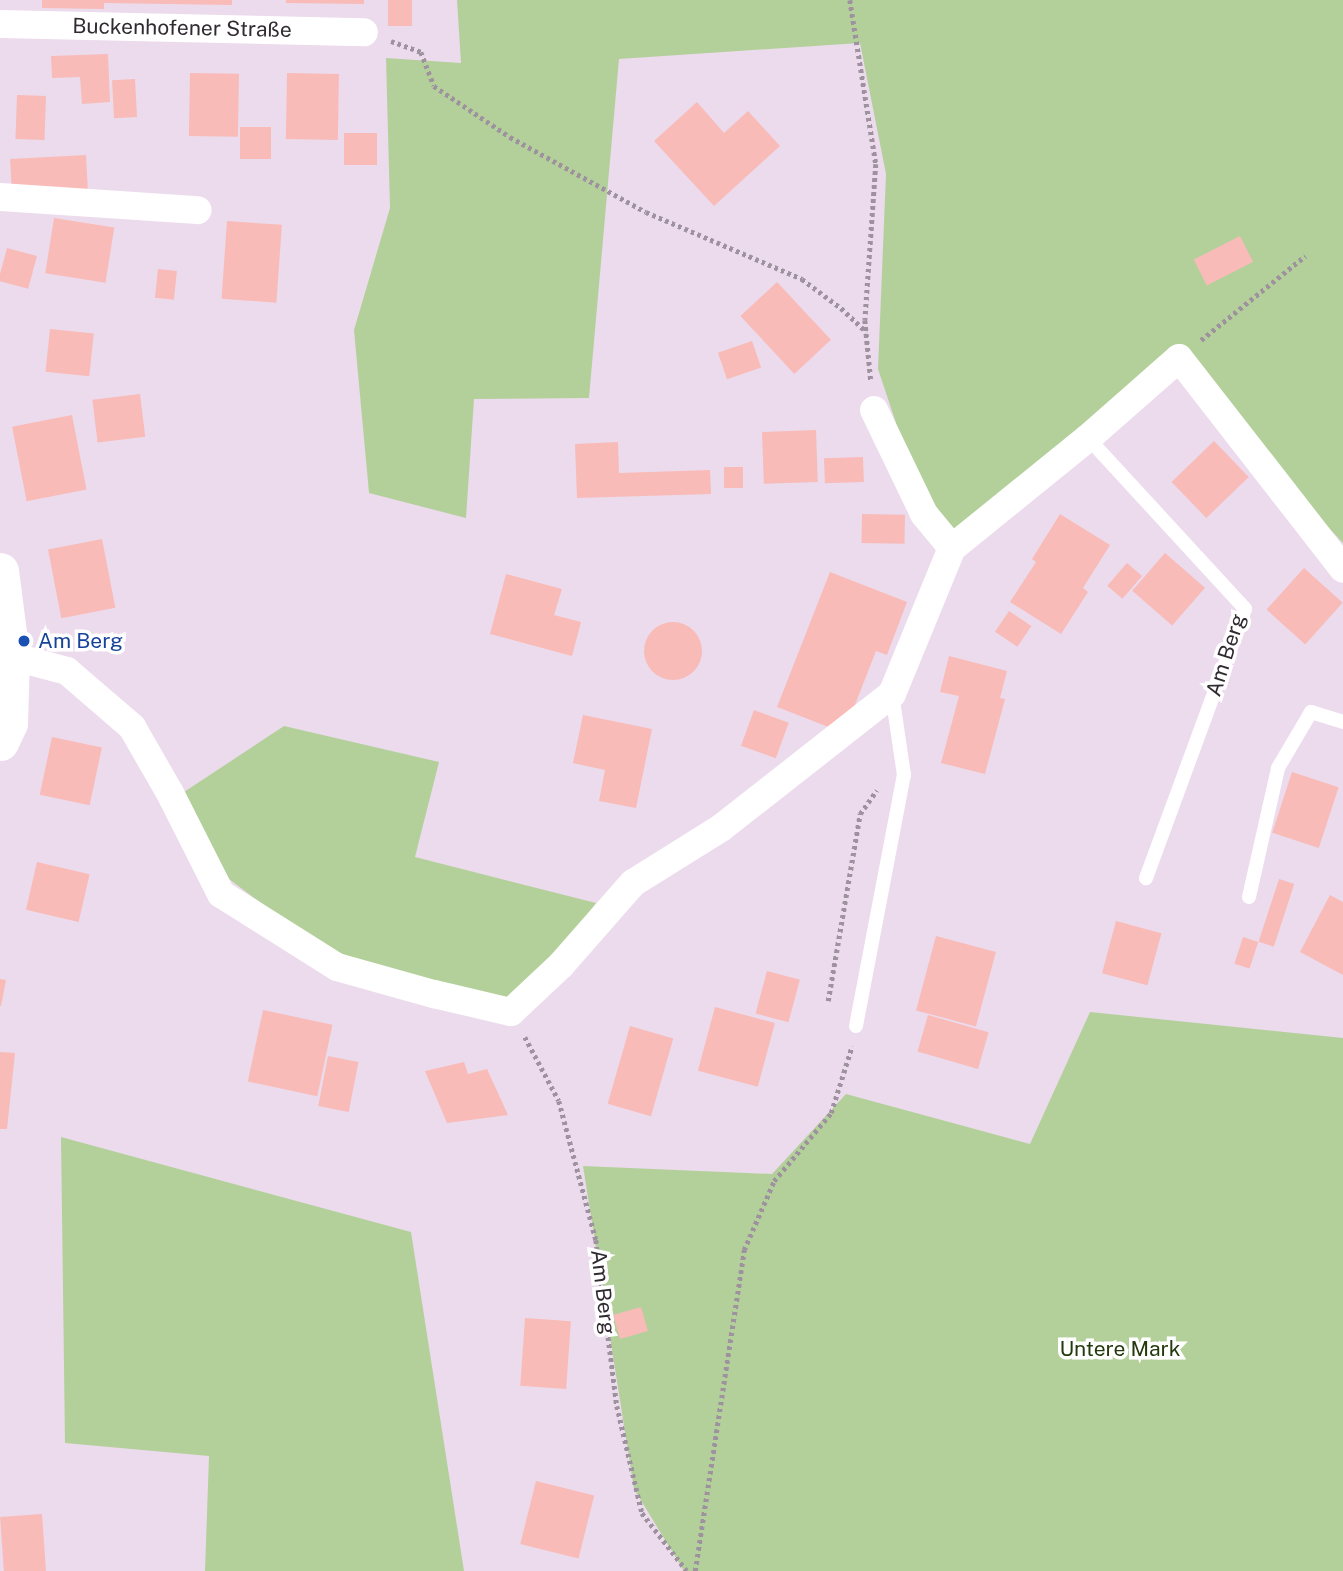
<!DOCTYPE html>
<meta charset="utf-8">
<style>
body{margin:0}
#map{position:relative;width:1343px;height:1571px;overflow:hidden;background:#ecdbec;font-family:"Public Sans",sans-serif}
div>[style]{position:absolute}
.green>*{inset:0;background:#b3d09b}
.building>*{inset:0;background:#f8bbb8;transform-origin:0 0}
.round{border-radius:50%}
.path>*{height:4.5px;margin-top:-2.25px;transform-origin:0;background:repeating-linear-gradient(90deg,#9f929f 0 3.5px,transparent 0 7px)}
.service>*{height:14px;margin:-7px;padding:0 7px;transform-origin:7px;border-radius:7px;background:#fff}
.minor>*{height:28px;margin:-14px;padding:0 14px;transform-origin:14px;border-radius:14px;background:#fff}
.tertiary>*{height:37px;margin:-18.5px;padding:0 18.5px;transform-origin:18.5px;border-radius:18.5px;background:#fff}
.dots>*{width:19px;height:19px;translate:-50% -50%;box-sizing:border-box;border:4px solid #fff;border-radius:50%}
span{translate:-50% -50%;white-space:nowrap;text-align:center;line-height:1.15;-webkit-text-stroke:7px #fff;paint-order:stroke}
.street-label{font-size:21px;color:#312b31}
.transit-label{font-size:21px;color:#164399}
.left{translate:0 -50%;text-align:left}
.park-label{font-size:21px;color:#24390e}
</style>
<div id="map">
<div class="green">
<div style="clip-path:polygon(457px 0,1343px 0,1343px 543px,1182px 371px,959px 533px,923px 504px,878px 369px,886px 174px,860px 43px,619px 59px,589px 398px,474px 399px,466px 518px,369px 493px,354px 330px,390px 208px,386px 58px,461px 63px)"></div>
<div style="clip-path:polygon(284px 726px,439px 762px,415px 857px,596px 903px,523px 1004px,340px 962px,229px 879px,184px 792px)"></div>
<div style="clip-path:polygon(1090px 1012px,1343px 1038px,1343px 1571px,684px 1571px,634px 1489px,583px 1166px,772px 1174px,846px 1094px,1030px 1144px)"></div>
<div style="clip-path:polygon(61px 1137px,411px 1232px,464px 1571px,205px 1571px,209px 1456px,65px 1443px)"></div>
</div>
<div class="building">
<div style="clip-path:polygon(42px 0,232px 0,232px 5px,104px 3px,104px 9px,42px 8px)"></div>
<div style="clip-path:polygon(286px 0,364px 0,364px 4px,286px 3px)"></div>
<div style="left:388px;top:0;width:24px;height:26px"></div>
<div style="clip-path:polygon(108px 54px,110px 102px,82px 104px,80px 77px,52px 78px,51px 56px)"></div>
<div style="left:190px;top:73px;width:49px;height:63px;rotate:1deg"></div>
<div style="left:287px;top:73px;width:52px;height:66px;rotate:1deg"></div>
<div style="left:135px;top:79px;width:38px;height:23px;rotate:87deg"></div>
<div style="left:17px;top:95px;width:29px;height:44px;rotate:2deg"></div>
<div style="clip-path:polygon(697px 102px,724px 133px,748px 111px,780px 146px,714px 206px,654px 141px)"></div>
<div style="left:240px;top:127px;width:31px;height:32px"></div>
<div style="left:344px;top:133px;width:33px;height:32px"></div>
<div style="left:86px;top:155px;width:37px;height:76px;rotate:87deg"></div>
<div style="left:54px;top:218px;width:61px;height:56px;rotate:9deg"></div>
<div style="left:227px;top:221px;width:55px;height:78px;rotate:4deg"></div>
<div style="left:1240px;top:236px;width:29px;height:52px;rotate:63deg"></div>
<div style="left:7px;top:248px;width:31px;height:34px;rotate:15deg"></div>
<div style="left:158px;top:269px;width:19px;height:29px;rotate:6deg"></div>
<div style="left:777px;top:282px;width:79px;height:50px;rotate:47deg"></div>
<div style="left:50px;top:329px;width:44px;height:43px;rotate:6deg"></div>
<div style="left:752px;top:341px;width:28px;height:36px;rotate:71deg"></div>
<div style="left:140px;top:394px;width:43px;height:48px;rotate:83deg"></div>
<div style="left:72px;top:415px;width:76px;height:61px;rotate:79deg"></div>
<div style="left:816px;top:430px;width:52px;height:54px;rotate:88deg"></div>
<div style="left:1214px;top:441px;width:50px;height:59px;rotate:46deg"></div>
<div style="clip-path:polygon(618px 442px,619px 473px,710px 470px,711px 494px,577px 498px,575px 444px)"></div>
<div style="left:863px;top:457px;width:25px;height:39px;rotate:88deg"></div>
<div style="left:743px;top:467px;width:21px;height:19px;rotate:90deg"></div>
<div style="left:862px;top:514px;width:43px;height:29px;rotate:1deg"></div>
<div style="clip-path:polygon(1060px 514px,1110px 545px,1083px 588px,1088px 592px,1061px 634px,1010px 602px,1036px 562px,1032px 559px)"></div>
<div style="left:102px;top:539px;width:70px;height:55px;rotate:79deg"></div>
<div style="left:1165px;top:553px;width:53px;height:50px;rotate:41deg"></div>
<div style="left:1127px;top:563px;width:20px;height:30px;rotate:41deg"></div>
<div style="left:1304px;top:568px;width:52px;height:56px;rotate:42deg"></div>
<div style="clip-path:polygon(830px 572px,907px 602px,887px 655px,876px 651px,844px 733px,777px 707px)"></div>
<div style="clip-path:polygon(506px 574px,562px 589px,554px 615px,581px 622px,572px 656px,490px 634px)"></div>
<div style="left:1009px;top:611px;width:27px;height:25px;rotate:34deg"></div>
<div class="round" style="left:644px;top:622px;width:58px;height:58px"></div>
<div style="clip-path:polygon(949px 656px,1007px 671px,1000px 698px,1005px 699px,985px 774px,941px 763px,959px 696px,940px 692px)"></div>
<div style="left:754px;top:710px;width:37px;height:38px;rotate:20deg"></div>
<div style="clip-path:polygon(583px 715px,652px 729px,636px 808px,599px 801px,605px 770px,573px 763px)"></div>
<div style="left:52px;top:737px;width:51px;height:59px;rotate:12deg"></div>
<div style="left:1292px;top:772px;width:49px;height:64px;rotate:18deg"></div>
<div style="left:37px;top:862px;width:54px;height:49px;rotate:13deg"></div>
<div style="left:1279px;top:879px;width:16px;height:66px;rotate:18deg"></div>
<div style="clip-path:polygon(1330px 895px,1343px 902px,1343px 975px,1300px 952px)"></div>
<div style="left:1116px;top:921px;width:47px;height:54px;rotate:15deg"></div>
<div style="left:936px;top:936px;width:62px;height:77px;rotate:15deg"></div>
<div style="left:1243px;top:937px;width:16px;height:28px;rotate:18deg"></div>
<div style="left:767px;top:971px;width:34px;height:44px;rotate:15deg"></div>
<div style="clip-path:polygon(0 979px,6px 980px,1px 1006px,0 1006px)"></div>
<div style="left:715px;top:1007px;width:62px;height:66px;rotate:15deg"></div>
<div style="left:263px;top:1010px;width:71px;height:73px;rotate:12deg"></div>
<div style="left:928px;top:1015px;width:63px;height:38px;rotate:16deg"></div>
<div style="left:630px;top:1026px;width:45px;height:81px;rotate:16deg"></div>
<div style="clip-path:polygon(0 1052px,15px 1053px,7px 1129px,0 1129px)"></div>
<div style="left:328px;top:1056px;width:31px;height:51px;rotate:11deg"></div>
<div style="clip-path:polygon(464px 1062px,468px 1074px,487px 1069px,508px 1115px,447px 1123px,425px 1071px)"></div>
<div style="left:641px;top:1307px;width:25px;height:29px;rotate:74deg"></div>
<div style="left:525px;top:1318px;width:46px;height:68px;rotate:4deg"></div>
<div style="left:536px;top:1481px;width:60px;height:65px;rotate:14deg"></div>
<div style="left:42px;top:1514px;width:57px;height:42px;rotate:86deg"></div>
</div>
<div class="path">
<div style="left:850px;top:0;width:166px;rotate:81deg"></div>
<div style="left:876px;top:164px;width:156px;rotate:94deg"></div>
<div style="left:865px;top:320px;width:61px;rotate:84.4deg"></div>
<div style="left:391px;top:41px;width:32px;rotate:20deg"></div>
<div style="left:421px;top:52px;width:36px;rotate:69deg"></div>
<div style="left:434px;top:86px;width:92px;rotate:33.9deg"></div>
<div style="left:510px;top:137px;width:155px;rotate:28.9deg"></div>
<div style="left:646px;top:212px;width:170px;rotate:23.2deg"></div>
<div style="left:802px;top:279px;width:49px;rotate:36.6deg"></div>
<div style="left:841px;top:308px;width:35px;rotate:43deg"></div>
<div style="left:1201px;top:340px;width:134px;rotate:-38.9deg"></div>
<div style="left:828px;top:1001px;width:190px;rotate:-80.3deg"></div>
<div style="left:860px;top:814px;width:29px;rotate:-55deg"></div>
<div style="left:525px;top:1037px;width:72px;rotate:62deg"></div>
<div style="left:559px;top:1101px;width:144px;rotate:75.1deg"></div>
<div style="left:596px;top:1240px;width:167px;rotate:82.8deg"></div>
<div style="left:617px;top:1406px;width:110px;rotate:76.8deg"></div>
<div style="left:642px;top:1513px;width:73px;rotate:52.2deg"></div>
<div style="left:695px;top:1571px;width:325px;rotate:-81.3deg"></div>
<div style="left:744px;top:1250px;width:75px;rotate:-66.5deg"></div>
<div style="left:774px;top:1181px;width:89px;rotate:-50deg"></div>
<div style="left:831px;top:1113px;width:70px;rotate:-72.6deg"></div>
</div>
<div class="service">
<div style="left:1088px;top:438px;width:232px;rotate:47.4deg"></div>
<div style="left:1245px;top:609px;width:287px;rotate:110.2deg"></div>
<div style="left:1249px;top:897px;width:132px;rotate:-77.3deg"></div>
<div style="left:1278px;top:768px;width:65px;rotate:-59.5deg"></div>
<div style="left:1311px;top:712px;width:34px;rotate:17deg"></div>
<div style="left:856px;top:1026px;width:256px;rotate:-79.2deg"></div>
<div style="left:904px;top:775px;width:82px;rotate:-98.4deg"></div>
</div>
<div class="minor">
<div style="left:0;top:24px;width:364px;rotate:1.3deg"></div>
<div style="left:0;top:197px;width:198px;rotate:3.8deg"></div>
<div style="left:874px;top:410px;width:115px;rotate:64.3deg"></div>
<div style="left:924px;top:514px;width:44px;rotate:50.5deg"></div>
<div style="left:11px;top:656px;width:58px;rotate:15deg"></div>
<div style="left:67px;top:671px;width:86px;rotate:40.7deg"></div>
<div style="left:132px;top:727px;width:76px;rotate:60.1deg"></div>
<div style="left:170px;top:793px;width:113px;rotate:63.2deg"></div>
<div style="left:221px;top:894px;width:137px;rotate:32.2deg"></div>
<div style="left:337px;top:967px;width:101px;rotate:15.6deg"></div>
<div style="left:434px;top:994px;width:79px;rotate:13.2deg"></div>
<div style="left:511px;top:1012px;width:69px;rotate:-43.2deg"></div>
<div style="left:561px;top:965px;width:109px;rotate:-48.7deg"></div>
<div style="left:633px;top:883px;width:104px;rotate:-32deg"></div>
<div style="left:721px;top:828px;width:217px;rotate:-38.1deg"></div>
<div style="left:892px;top:694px;width:158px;rotate:-67.7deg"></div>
<div style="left:952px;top:548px;width:175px;rotate:-39deg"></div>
<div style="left:1088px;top:438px;width:121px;rotate:-41.3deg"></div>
<div style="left:1179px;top:358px;width:267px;rotate:52.1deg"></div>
</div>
<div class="tertiary">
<div style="left:0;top:571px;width:86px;rotate:82.6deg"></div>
<div style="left:11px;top:656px;width:67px;rotate:91.7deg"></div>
<div style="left:9px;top:723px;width:21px;rotate:115deg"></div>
</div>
<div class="dots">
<div style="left:24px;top:641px;background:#1a4fb4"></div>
</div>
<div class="street-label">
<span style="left:182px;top:28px;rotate:1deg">Buckenhofener Straße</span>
<span style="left:1226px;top:655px;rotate:-72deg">Am Berg</span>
<span style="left:603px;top:1292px;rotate:83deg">Am Berg</span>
</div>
<div class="transit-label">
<span class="left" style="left:38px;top:641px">Am Berg</span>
</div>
<div class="park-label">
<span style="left:1120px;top:1349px">Untere Mark</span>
</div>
</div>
